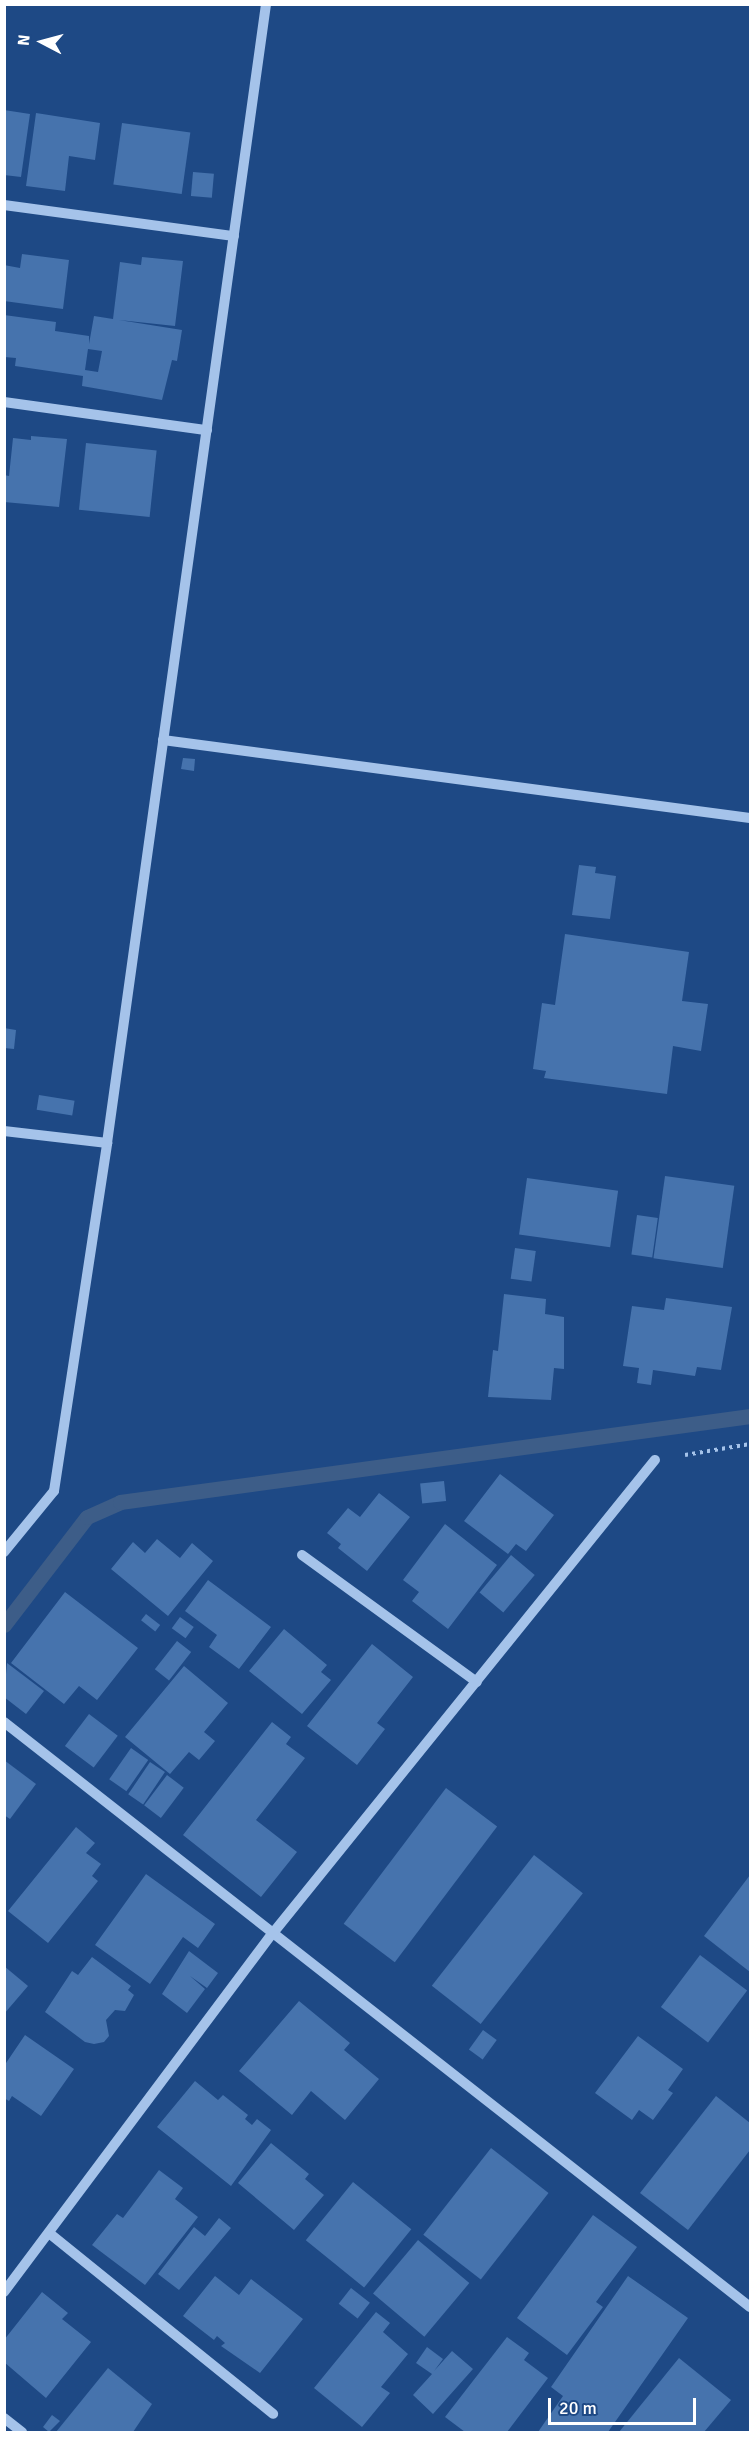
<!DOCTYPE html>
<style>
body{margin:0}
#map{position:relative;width:755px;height:2437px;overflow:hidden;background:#1e4985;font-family:Signika,sans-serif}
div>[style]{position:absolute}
.stream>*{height:15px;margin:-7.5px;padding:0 7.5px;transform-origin:7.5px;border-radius:7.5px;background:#3d5d88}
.building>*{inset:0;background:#4673ad;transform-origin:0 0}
.path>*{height:4px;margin-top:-2px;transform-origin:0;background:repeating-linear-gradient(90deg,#a5c3ea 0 3px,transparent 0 7.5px)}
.minor>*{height:10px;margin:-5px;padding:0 5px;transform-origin:5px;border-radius:5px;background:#a5c3ea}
span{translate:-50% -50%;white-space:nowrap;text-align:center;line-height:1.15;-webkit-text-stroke:6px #1e4985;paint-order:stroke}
.frame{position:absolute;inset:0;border:6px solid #fff;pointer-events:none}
.north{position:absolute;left:12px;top:12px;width:60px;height:60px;-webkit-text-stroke:4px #1e4985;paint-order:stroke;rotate:276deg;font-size:16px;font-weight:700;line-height:24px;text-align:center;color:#fff}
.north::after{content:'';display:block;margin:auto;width:21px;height:27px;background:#fff;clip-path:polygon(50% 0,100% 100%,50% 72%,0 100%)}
.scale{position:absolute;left:548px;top:2398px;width:148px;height:27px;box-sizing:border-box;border:3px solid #fff;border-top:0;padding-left:8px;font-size:18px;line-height:21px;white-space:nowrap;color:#fff;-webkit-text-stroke:4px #1e4985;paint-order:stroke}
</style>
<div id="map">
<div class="stream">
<div style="left:4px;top:1625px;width:136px;rotate:-52.5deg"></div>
<div style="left:87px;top:1517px;width:36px;rotate:-24deg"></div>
<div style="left:120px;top:1502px;width:636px;rotate:-7.77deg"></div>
</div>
<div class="building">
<div style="clip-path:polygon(4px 110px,30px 114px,21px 177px,4px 175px)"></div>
<div style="clip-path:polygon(36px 113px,100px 123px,95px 160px,69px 156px,65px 191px,26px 186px)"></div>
<div style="left:122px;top:123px;width:69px;height:62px;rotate:8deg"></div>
<div style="left:193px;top:172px;width:21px;height:24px;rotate:5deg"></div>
<div style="clip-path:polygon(22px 254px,69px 260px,63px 309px,4px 301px,4px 265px,20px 268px)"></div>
<div style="clip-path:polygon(evenodd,142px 257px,183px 261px,175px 326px,119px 320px,182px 330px,177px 361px,172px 360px,162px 400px,82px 386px,83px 376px,15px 366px,16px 358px,4px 357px,4px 315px,56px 322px,55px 331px,89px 336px,89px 344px,94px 316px,113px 319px,120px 262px,141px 265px,142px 257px,88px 349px,102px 351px,98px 372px,85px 370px,88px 349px)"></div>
<div style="clip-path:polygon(31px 436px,67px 439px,59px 507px,4px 502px,4px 475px,9px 476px,13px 438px,31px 440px)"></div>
<div style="left:86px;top:443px;width:71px;height:67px;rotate:6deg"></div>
<div style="clip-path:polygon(183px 758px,195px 759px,194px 771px,181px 769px)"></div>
<div style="clip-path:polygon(579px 865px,596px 867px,595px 873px,616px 876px,610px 919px,572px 915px)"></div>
<div style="clip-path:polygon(565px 934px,689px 952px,682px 1001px,708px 1004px,701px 1051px,673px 1046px,667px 1094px,544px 1078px,546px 1071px,533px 1069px,542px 1003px,555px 1005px)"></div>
<div style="clip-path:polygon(4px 1028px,16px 1030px,14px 1049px,4px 1048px)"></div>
<div style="left:39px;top:1095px;width:36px;height:15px;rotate:9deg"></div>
<div style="left:665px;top:1176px;width:70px;height:83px;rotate:8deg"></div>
<div style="left:527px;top:1178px;width:92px;height:57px;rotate:8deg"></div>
<div style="left:637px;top:1215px;width:21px;height:40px;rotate:8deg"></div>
<div style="left:515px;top:1248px;width:21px;height:31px;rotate:8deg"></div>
<div style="clip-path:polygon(504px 1294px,546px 1299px,545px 1314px,564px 1317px,564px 1369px,554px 1368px,551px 1400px,488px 1397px,493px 1350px,498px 1351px)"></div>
<div style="clip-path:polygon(666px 1298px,732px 1307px,721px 1370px,697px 1367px,695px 1376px,653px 1370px,651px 1385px,637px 1383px,639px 1368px,623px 1366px,632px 1306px,664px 1310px)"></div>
<div style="clip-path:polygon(500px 1474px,554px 1515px,526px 1551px,516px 1544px,508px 1554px,464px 1521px)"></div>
<div style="left:444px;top:1481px;width:20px;height:24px;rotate:84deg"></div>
<div style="clip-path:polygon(379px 1493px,410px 1517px,367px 1571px,338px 1548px,341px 1544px,327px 1533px,348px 1508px,360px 1517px)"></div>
<div style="clip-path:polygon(445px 1524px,497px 1565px,448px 1629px,412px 1601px,419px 1592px,403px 1580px)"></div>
<div style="clip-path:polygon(157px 1539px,180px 1558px,192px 1543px,213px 1561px,168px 1616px,111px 1569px,133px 1542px,145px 1553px)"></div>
<div style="left:511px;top:1555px;width:31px;height:49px;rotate:40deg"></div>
<div style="clip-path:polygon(208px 1580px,271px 1627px,239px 1669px,209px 1647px,217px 1635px,185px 1611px)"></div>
<div style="clip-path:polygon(65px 1592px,138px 1648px,97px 1700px,79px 1686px,64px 1704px,11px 1663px)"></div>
<div style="left:146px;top:1614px;width:18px;height:8px;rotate:38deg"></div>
<div style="left:180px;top:1617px;width:17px;height:14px;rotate:36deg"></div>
<div style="clip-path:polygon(284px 1629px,327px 1665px,321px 1672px,331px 1680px,302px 1714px,249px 1671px)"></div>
<div style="left:177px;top:1641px;width:18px;height:36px;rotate:38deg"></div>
<div style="clip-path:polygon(372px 1644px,413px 1677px,377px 1723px,385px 1729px,357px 1765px,307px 1726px)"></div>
<div style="clip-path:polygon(7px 1663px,44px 1691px,26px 1714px,4px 1697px)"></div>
<div style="clip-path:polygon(184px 1666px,228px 1703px,204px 1732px,215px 1741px,199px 1760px,189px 1752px,170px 1774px,125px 1737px)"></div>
<div style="left:89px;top:1714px;width:36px;height:40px;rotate:37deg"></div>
<div style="clip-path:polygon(272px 1722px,291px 1737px,286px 1744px,305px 1758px,256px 1820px,297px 1852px,261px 1897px,183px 1835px)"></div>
<div style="left:131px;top:1748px;width:21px;height:38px;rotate:35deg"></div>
<div style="clip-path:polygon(4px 1760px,36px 1784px,10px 1819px,4px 1815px)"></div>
<div style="left:150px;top:1762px;width:18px;height:39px;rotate:34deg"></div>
<div style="left:167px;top:1775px;width:21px;height:38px;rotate:37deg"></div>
<div style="left:446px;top:1788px;width:64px;height:170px;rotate:37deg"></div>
<div style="clip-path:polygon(76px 1827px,95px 1843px,86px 1853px,101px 1864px,92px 1876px,98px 1881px,48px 1943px,8px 1911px)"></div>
<div style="left:534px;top:1855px;width:62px;height:166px;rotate:38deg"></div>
<div style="clip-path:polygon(146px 1874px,215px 1924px,198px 1948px,183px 1937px,150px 1984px,95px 1945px)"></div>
<div style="clip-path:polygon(750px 1875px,750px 1972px,704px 1936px)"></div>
<div style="clip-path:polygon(189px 1951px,218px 1973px,207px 1988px,190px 1976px,205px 1989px,187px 2013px,162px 1994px)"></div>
<div style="left:700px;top:1955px;width:59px;height:65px;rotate:37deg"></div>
<div style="clip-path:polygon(92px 1957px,131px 1986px,128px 1990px,134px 1995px,125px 2011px,115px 2010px,106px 2020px,109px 2036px,104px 2042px,94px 2044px,85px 2042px,45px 2012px,72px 1971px,78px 1975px)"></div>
<div style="clip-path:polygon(4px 1966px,28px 1986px,4px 2014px)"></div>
<div style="clip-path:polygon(299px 2001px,350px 2043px,344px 2050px,379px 2079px,345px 2120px,311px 2091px,292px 2115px,239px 2071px)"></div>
<div style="left:483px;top:2030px;width:17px;height:24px;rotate:36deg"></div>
<div style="clip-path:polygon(25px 2035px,74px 2069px,41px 2116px,12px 2096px,9px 2101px,4px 2098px,4px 2066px)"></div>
<div style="clip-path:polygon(638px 2036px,683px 2069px,668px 2090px,673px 2093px,653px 2120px,639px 2110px,632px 2120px,595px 2093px)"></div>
<div style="clip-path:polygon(195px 2081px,218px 2100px,223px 2095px,248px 2115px,245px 2119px,252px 2125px,257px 2119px,271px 2130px,231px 2186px,157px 2127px)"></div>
<div style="clip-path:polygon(716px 2096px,750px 2123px,750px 2150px,688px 2230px,640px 2193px)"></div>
<div style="clip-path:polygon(271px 2143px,309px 2174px,305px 2179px,324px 2195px,294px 2230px,238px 2183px)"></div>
<div style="left:491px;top:2148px;width:73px;height:110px;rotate:38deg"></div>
<div style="clip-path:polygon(159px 2170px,183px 2188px,175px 2199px,198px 2217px,145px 2285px,92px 2245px,117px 2214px,123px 2218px)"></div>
<div style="left:353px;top:2182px;width:75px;height:75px;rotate:39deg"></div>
<div style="clip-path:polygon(593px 2215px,637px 2247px,596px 2302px,603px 2307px,567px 2355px,517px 2318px)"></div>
<div style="clip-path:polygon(219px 2218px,231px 2228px,179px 2290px,158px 2274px,194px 2227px,205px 2236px)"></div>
<div style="left:418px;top:2240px;width:67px;height:70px;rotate:40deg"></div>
<div style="clip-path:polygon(215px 2276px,239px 2295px,251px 2279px,303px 2319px,260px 2373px,221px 2346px,225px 2343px,217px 2336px,214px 2340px,183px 2316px)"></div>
<div style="clip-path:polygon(628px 2276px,688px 2318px,608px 2432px,538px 2432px,563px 2396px,551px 2387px)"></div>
<div style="left:351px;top:2288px;width:24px;height:20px;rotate:38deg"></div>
<div style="clip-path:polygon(42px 2292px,68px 2313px,62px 2319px,91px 2342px,46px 2398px,4px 2362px,4px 2340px)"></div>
<div style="clip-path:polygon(376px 2312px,390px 2323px,383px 2332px,408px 2354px,381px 2387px,390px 2393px,362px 2427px,314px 2388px)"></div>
<div style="clip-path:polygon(507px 2337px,529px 2353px,524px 2360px,548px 2378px,507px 2432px,465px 2432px,445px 2417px)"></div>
<div style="clip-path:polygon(427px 2347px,443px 2359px,434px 2371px,452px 2351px,473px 2369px,433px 2414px,413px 2395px,432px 2374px,416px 2363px)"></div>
<div style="clip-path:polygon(679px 2358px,731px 2400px,704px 2432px,619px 2432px)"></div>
<div style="clip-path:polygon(108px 2368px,152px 2404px,133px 2432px,56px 2432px)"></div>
<div style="clip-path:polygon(52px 2415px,60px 2421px,49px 2432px,43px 2427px)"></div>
</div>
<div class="path">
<div style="left:685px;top:1455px;width:66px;rotate:-9.6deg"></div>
</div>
<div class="minor">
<div style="left:4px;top:205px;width:232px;rotate:7.7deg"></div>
<div style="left:4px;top:402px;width:205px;rotate:7.9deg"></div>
<div style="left:163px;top:740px;width:592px;rotate:7.57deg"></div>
<div style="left:4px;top:1131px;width:104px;rotate:6.6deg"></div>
<div style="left:4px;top:1552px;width:79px;rotate:-50.7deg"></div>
<div style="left:54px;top:1491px;width:352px;rotate:-81.3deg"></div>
<div style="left:107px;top:1143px;width:1150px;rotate:-82.05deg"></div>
<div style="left:302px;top:1555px;width:216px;rotate:36deg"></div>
<div style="left:4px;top:1722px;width:948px;rotate:38.1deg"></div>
<div style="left:49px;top:2233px;width:288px;rotate:38.9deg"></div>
<div style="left:4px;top:2292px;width:449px;rotate:-53.2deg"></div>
<div style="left:273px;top:1933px;width:608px;rotate:-51.08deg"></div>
<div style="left:4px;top:2418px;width:23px;rotate:38deg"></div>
</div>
<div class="frame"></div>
<div class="north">N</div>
<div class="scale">20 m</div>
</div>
